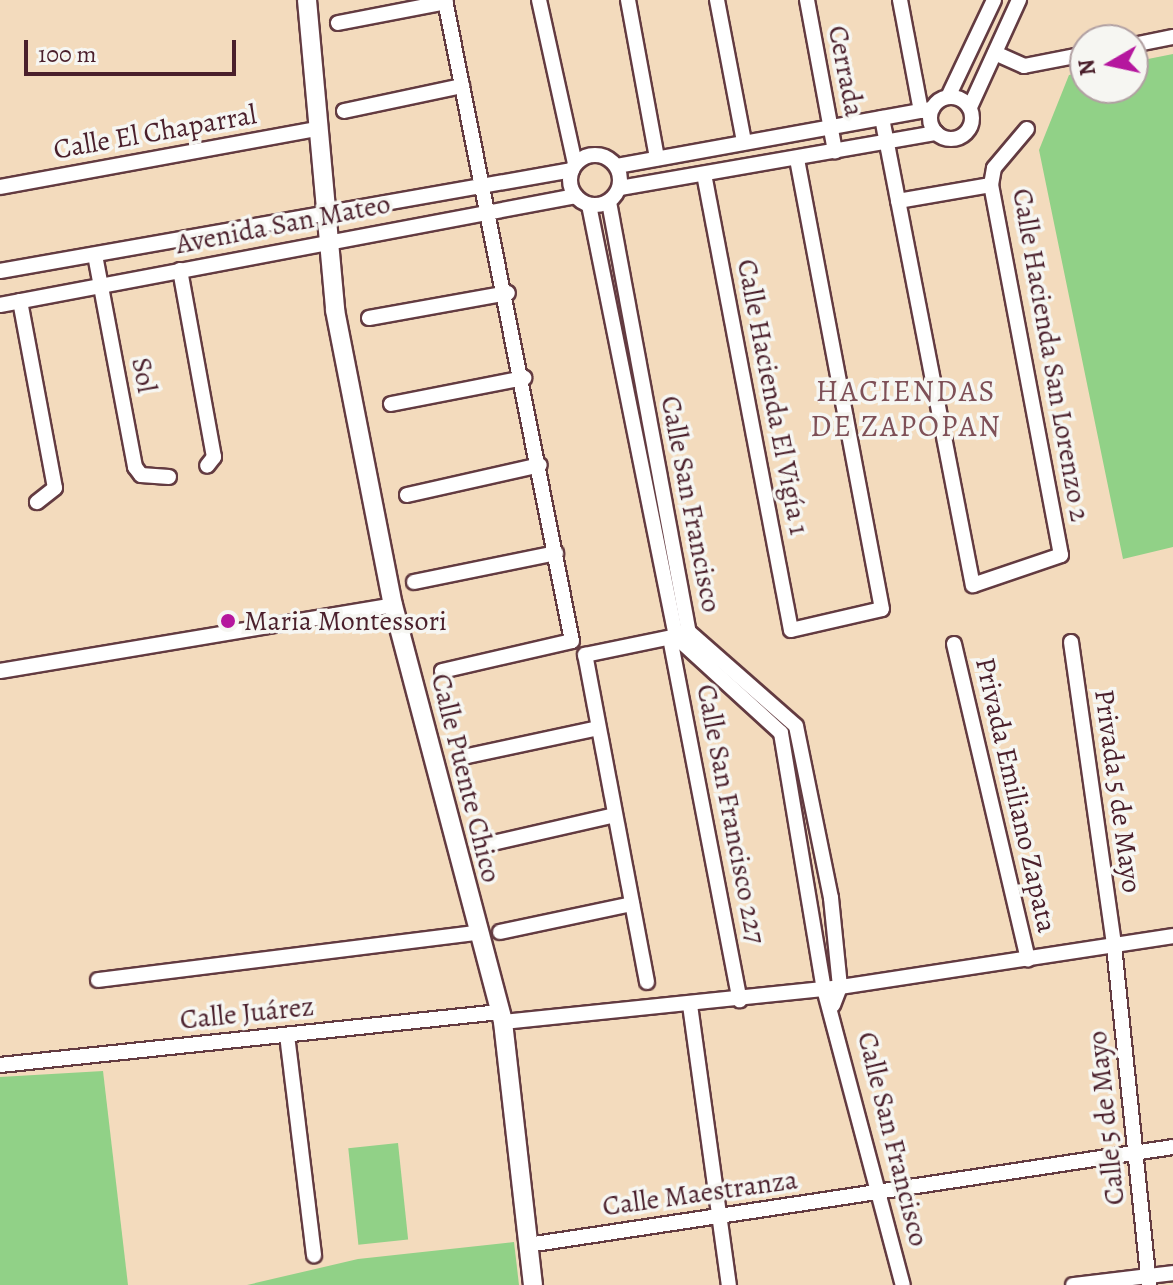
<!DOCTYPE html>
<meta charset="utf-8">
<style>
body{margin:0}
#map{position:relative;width:1173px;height:1285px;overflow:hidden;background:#f3dbbd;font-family:Alegreya,serif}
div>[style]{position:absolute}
.green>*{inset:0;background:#91d187;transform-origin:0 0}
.roads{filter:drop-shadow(2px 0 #633b41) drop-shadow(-2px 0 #633b41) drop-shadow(0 2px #633b41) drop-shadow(0 -2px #633b41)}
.minor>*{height:14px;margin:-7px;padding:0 7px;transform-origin:7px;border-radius:7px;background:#fff}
.minor>.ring{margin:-7px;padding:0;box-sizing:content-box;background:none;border:14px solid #fff;border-radius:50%}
.major>*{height:18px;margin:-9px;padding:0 9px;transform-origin:9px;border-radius:9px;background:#fff}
.dots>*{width:22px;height:22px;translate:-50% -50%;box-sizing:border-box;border:4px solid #f6f6f2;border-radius:50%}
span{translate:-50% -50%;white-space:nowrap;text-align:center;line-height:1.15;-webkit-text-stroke:7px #f6f6f2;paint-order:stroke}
.street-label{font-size:28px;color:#4a1f2b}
.poi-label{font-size:28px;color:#4a1f2b}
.left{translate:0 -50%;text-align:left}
.neighbourhood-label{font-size:30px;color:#7e5057;letter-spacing:2px}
.north{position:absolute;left:1069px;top:24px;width:80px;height:80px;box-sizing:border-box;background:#f6f6f2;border:2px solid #b1a0a2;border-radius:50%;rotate:261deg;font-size:22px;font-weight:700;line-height:32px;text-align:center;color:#4a1f2b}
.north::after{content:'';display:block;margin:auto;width:28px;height:36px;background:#b5179e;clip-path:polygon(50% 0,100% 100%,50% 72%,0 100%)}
.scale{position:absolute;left:24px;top:40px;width:212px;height:36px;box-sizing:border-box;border:4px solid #4a1f2b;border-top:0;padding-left:10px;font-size:24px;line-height:28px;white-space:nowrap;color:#4a1f2b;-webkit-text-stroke:6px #f6f6f2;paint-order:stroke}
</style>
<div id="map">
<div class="green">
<div style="clip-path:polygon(1173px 54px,1173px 547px,1123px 559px,1039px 150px,1069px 75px,1085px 72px,1085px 88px,1133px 88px,1133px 62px)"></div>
<div style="clip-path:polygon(103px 1071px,128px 1285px,0 1285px,0 1077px)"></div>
<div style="left:398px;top:1143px;width:97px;height:50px;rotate:84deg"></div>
<div style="clip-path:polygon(514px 1242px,519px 1285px,247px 1285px,358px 1259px)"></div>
</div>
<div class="roads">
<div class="minor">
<div style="left:539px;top:0;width:168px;rotate:77.6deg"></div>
<div style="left:628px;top:0;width:161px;rotate:79.6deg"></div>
<div style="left:717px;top:0;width:145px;rotate:79.2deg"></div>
<div style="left:807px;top:0;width:154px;rotate:79.5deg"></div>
<div style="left:900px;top:0;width:113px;rotate:79.3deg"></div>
<div style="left:338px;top:23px;width:110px;rotate:-11deg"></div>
<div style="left:1133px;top:45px;width:41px;rotate:-11.3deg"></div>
<div style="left:995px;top:53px;width:32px;rotate:24deg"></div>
<div style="left:1024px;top:66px;width:62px;rotate:-11.1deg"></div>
<div class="ring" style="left:930px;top:97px;width:28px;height:28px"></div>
<div style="left:948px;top:97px;width:107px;rotate:-64.6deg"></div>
<div style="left:970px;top:107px;width:118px;rotate:-65.4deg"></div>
<div style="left:344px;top:111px;width:121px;rotate:-12deg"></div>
<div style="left:882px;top:118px;width:476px;rotate:79deg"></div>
<div style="left:973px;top:585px;width:93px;rotate:-18.8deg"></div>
<div style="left:1061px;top:555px;width:377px;rotate:-100.7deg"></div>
<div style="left:991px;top:185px;width:17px;rotate:-80deg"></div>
<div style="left:994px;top:168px;width:51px;rotate:-49.8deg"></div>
<div class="ring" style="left:570px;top:155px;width:36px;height:36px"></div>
<div style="left:617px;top:166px;width:320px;rotate:-10.3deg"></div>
<div style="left:704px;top:174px;width:464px;rotate:79.2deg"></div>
<div style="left:791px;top:630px;width:93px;rotate:-13deg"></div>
<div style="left:882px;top:609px;width:459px;rotate:-100.7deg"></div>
<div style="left:0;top:187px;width:325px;rotate:-10.4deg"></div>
<div style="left:620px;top:188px;width:321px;rotate:-9.9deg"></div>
<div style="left:898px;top:201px;width:94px;rotate:-9.8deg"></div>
<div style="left:609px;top:202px;width:437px;rotate:79.5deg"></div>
<div style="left:689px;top:632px;width:142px;rotate:41.3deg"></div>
<div style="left:796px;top:726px;width:176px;rotate:78.5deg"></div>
<div style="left:831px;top:898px;width:89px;rotate:84.2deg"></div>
<div style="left:840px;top:987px;width:19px;rotate:111deg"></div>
<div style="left:589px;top:205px;width:441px;rotate:78.6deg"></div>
<div style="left:676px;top:637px;width:142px;rotate:42.4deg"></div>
<div style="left:781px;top:733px;width:260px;rotate:80.5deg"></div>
<div style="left:824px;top:989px;width:306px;rotate:75.1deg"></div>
<div style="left:95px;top:255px;width:216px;rotate:79.3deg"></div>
<div style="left:135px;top:467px;width:10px;rotate:53deg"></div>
<div style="left:141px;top:475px;width:28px;rotate:4deg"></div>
<div style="left:180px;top:270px;width:190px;rotate:79.7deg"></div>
<div style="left:214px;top:457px;width:11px;rotate:128deg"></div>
<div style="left:0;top:271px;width:581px;rotate:-10.01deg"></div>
<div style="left:20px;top:301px;width:190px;rotate:79.4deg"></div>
<div style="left:55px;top:488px;width:23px;rotate:142deg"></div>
<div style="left:0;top:305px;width:586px;rotate:-10.72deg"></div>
<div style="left:369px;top:318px;width:141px;rotate:-10.2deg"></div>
<div style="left:391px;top:404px;width:136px;rotate:-11.1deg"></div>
<div style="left:407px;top:495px;width:136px;rotate:-12.7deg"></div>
<div style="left:414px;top:582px;width:145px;rotate:-11.5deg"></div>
<div style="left:670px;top:638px;width:369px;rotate:79.1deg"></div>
<div style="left:1071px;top:642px;width:307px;rotate:81.9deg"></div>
<div style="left:1114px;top:946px;width:341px;rotate:84.1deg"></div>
<div style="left:954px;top:644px;width:324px;rotate:76.8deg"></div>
<div style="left:0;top:671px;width:399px;rotate:-9.5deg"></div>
<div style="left:442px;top:671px;width:133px;rotate:-13deg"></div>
<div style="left:572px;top:641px;width:653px;rotate:-101.21deg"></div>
<div style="left:463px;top:757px;width:138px;rotate:-12.1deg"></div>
<div style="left:484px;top:845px;width:134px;rotate:-12.9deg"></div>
<div style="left:500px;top:932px;width:135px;rotate:-12deg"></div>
<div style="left:98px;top:980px;width:381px;rotate:-7.1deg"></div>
<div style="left:647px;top:982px;width:333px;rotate:-100.7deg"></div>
<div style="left:585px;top:655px;width:99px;rotate:-11.7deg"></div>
<div style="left:690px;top:1005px;width:283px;rotate:82.1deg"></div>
<div style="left:503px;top:1022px;width:339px;rotate:-5.9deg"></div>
<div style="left:840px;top:987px;width:337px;rotate:-8.7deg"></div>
<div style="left:287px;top:1035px;width:222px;rotate:83deg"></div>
<div style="left:0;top:1065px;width:503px;rotate:-6.05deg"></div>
<div style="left:528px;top:1245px;width:652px;rotate:-8.64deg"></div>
<div style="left:1073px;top:1285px;width:101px;rotate:-6.8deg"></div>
</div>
<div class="major">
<div style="left:307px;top:0;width:311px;rotate:84.8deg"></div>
<div style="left:335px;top:310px;width:301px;rotate:78.9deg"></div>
<div style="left:393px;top:605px;width:431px;rotate:75.2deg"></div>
<div style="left:503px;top:1022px;width:265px;rotate:83.5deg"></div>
</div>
</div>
<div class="dots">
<div style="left:228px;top:621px;background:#b5179e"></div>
</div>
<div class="street-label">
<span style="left:846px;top:71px;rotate:79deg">Cerrada</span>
<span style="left:155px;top:132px;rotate:-10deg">Calle El Chaparral</span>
<span style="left:283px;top:224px;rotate:-11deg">Avenida San Mateo</span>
<span style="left:1051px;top:355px;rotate:80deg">Calle Hacienda San Lorenzo 2</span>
<span style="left:144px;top:375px;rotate:79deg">Sol</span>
<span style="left:773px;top:397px;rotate:79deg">Calle Hacienda El Vigía 1</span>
<span style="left:691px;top:504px;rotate:79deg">Calle San Francisco</span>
<span style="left:466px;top:778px;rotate:76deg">Calle Puente Chico</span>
<span style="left:1118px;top:791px;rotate:82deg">Privada 5 de Mayo</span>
<span style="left:1016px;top:795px;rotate:77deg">Privada Emiliano Zapata</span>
<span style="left:731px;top:814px;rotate:79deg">Calle San Francisco 227</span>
<span style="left:247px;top:1013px;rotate:-6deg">Calle Juárez</span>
<span style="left:1106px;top:1118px;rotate:-96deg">Calle 5 de Mayo</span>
<span style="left:893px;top:1139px;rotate:76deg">Calle San Francisco</span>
<span style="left:700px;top:1193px;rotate:-8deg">Calle Maestranza</span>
</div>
<div class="poi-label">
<span class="left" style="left:244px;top:621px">Maria Montessori</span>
</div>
<div class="neighbourhood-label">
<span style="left:906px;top:408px">HACIENDAS<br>DE ZAPOPAN</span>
</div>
<div class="north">N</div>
<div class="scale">100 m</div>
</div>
